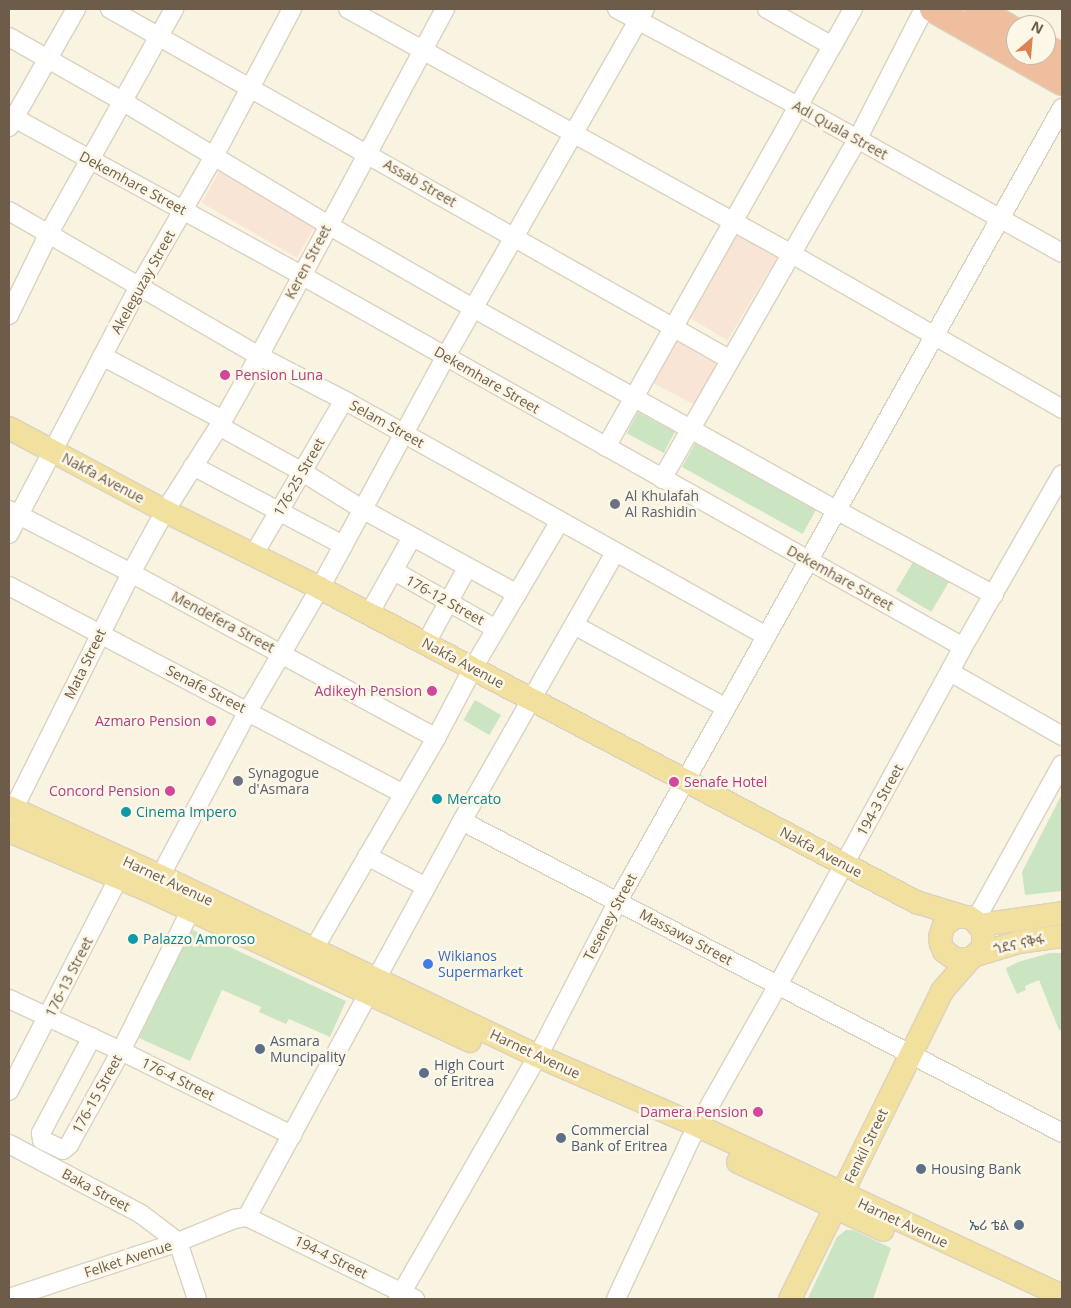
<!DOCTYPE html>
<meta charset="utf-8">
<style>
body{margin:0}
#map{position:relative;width:1071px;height:1308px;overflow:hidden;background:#f9f4e1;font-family:"Open Sans","Noto Sans Ethiopic",sans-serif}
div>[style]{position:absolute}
.commercial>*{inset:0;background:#f9e5d6;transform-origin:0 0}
.green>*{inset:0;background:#cbe5c2;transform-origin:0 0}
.roads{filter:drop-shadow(1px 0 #dcd1be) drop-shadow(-1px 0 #dcd1be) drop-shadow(0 1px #dcd1be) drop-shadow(0 -1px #dcd1be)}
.minor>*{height:18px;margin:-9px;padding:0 9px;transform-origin:9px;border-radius:9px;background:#fff}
.major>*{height:22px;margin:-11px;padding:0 11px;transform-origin:11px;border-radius:11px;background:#f2e09f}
.highway>*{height:26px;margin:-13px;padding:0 13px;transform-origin:13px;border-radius:13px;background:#eebe9e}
.dots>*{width:14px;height:14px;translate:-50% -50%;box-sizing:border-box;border:2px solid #fdf7e7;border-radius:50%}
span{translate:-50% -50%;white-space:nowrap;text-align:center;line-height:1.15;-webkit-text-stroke:5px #fdf7e7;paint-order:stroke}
.street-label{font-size:14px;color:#6e5c4b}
.hotel-label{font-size:14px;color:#b23c85}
.left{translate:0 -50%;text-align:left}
.right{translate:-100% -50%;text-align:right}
.worship-label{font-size:14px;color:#5b616d}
.culture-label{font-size:14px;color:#0d838f}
.shop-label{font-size:14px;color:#366cbe}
.service-label{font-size:14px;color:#4e5e75}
.frame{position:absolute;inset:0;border:10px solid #6e5c4b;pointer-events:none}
.north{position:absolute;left:1006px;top:15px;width:50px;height:50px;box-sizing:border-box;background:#fdf7e7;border:1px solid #c4b9a9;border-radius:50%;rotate:27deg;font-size:14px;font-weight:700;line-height:20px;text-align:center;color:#6e5c4b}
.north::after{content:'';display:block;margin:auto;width:18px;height:22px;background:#d88351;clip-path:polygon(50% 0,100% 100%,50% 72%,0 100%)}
</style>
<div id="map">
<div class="commercial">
<div style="left:221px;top:169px;width:110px;height:39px;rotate:30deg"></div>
<div style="left:737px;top:233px;width:47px;height:97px;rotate:31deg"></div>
<div style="left:677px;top:339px;width:47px;height:50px;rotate:28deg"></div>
</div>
<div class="green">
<div style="left:638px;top:412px;width:42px;height:24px;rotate:28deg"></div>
<div style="left:697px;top:440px;width:138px;height:31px;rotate:29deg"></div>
<div style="left:915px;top:559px;width:41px;height:37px;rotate:31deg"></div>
<div style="left:475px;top:700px;width:30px;height:23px;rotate:30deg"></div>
<div style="clip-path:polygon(1062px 794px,1062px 891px,1025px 895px,1022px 872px)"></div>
<div style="clip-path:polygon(189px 928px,346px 1001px,330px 1037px,289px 1019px,286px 1024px,259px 1012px,261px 1007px,222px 990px,190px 1061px,139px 1038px)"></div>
<div style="clip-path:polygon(1050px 953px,1062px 953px,1062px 1029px,1059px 1030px,1039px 980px,1025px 986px,1026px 990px,1017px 994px,1007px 972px,1006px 968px,1018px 962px)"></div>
<div style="clip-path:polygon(846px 1230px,853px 1230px,891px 1248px,873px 1299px,808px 1298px,837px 1237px)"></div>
</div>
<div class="roads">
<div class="minor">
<div style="left:110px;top:9px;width:711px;rotate:29.49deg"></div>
<div style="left:348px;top:9px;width:505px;rotate:28.9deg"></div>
<div style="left:790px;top:253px;width:314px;rotate:29.8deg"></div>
<div style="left:617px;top:9px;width:205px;rotate:28.2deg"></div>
<div style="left:798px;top:106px;width:302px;rotate:29.1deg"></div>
<div style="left:767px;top:9px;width:75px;rotate:29.6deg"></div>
<div style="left:9px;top:37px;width:130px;rotate:29.5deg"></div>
<div style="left:122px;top:101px;width:240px;rotate:31deg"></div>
<div style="left:328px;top:225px;width:167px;rotate:29.8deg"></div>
<div style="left:473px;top:308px;width:418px;rotate:29.1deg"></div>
<div style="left:838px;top:511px;width:177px;rotate:28.3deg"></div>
<div style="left:9px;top:115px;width:333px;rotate:28.7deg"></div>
<div style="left:301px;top:275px;width:759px;rotate:29.33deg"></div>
<div style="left:9px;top:127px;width:136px;rotate:-60.4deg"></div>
<div style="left:9px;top:211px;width:289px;rotate:30.1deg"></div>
<div style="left:259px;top:356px;width:96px;rotate:27.4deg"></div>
<div style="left:344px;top:400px;width:484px;rotate:29.2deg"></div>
<div style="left:9px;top:315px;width:91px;rotate:-64deg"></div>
<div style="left:49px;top:233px;width:257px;rotate:-60.8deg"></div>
<div style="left:102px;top:356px;width:137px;rotate:27.9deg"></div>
<div style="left:219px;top:426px;width:94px;rotate:28.8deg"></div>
<div style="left:301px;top:471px;width:72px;rotate:31.9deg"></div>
<div style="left:362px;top:509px;width:177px;rotate:28.7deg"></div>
<div style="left:606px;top:447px;width:503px;rotate:-60.58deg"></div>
<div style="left:193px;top:466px;width:170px;rotate:27.8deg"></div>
<div style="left:662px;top:479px;width:391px;rotate:-60.1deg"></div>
<div style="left:857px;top:140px;width:147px;rotate:-62.9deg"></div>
<div style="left:9px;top:510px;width:137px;rotate:27.3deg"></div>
<div style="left:131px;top:573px;width:347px;rotate:28.4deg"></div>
<div style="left:9px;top:534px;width:281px;rotate:-62.3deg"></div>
<div style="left:140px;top:285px;width:146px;rotate:-60.1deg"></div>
<div style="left:213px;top:158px;width:169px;rotate:-62.1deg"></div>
<div style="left:254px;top:554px;width:178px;rotate:-59.7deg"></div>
<div style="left:394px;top:571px;width:117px;rotate:29.6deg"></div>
<div style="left:9px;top:586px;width:446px;rotate:27.8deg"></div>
<div style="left:369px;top:614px;width:88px;rotate:-60.8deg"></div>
<div style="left:574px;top:625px;width:173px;rotate:28.6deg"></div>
<div style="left:426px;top:643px;width:85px;rotate:-61.3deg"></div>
<div style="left:950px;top:672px;width:129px;rotate:29.7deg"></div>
<div style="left:9px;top:818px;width:274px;rotate:-63.5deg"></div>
<div style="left:131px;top:573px;width:71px;rotate:-61.3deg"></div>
<div style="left:165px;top:511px;width:108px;rotate:-57.5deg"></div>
<div style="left:223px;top:420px;width:73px;rotate:-60.6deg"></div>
<div style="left:259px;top:356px;width:394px;rotate:-61.8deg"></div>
<div style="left:462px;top:821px;width:676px;rotate:27.47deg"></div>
<div style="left:367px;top:856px;width:67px;rotate:27.7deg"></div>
<div style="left:155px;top:886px;width:198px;rotate:-62deg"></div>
<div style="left:248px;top:711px;width:143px;rotate:-59.7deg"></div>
<div style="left:320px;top:588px;width:264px;rotate:-61.5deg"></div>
<div style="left:446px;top:356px;width:400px;rotate:-60.2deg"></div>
<div style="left:975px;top:921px;width:179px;rotate:-61deg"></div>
<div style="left:308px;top:959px;width:255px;rotate:-59.9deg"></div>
<div style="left:436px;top:738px;width:79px;rotate:-62.1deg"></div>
<div style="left:473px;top:668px;width:171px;rotate:-59.4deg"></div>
<div style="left:9px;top:999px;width:123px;rotate:24.9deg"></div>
<div style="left:121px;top:1051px;width:191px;rotate:26.2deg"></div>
<div style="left:92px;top:1037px;width:109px;rotate:118deg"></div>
<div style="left:41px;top:1133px;width:7px;rotate:82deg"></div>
<div style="left:42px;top:1140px;width:23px;rotate:25deg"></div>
<div style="left:63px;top:1150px;width:8px;rotate:-40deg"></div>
<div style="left:69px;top:1145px;width:107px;rotate:-61deg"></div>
<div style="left:121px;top:1051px;width:169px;rotate:-63.7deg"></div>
<div style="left:9px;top:1091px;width:252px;rotate:-62.8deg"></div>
<div style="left:9px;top:1144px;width:149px;rotate:27.9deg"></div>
<div style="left:141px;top:1214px;width:46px;rotate:37.1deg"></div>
<div style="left:178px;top:1242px;width:60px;rotate:71.6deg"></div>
<div style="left:247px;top:1217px;width:451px;rotate:-61.5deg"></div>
<div style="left:462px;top:821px;width:309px;rotate:-60.3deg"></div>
<div style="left:9px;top:1298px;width:178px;rotate:-18.3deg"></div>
<div style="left:178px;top:1242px;width:61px;rotate:-22.3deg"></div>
<div style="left:234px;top:1219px;width:13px;rotate:-9deg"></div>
<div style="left:247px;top:1217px;width:187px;rotate:26deg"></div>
<div style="left:398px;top:1299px;width:280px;rotate:-60.1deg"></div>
<div style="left:538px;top:1056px;width:174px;rotate:-62.7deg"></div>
<div style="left:618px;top:901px;width:909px;rotate:-60.76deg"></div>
<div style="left:616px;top:1299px;width:175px;rotate:-65deg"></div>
<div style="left:690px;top:1140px;width:178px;rotate:-60.4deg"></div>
<div style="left:778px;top:985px;width:385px;rotate:-61.3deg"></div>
<div style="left:963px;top:647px;width:199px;rotate:-60.2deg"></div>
</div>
<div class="major">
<div style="left:9px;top:428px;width:177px;rotate:28deg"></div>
<div style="left:165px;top:511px;width:173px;rotate:26.4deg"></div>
<div style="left:320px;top:588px;width:674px;rotate:27.78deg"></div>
<div style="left:916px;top:902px;width:48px;rotate:16.9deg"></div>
<div style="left:9px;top:807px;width:166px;rotate:24.6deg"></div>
<div style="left:160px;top:876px;width:419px;rotate:25.5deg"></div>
<div style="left:538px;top:1056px;width:175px;rotate:23.6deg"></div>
<div style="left:698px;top:1126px;width:402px;rotate:25deg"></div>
<div style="left:9px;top:831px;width:155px;rotate:23.1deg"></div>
<div style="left:152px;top:892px;width:351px;rotate:25.1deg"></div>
<div style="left:980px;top:925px;width:83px;rotate:-8.3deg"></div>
<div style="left:976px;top:955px;width:45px;rotate:-16.8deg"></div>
<div style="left:1019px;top:942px;width:43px;rotate:-7.9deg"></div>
<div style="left:738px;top:1162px;width:160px;rotate:25.1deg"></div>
<div style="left:790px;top:1299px;width:343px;rotate:-63.7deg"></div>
<div style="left:942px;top:991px;width:43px;rotate:-48.8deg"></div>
<div style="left:970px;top:959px;width:14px;rotate:-39deg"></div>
<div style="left:981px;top:950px;width:6px;rotate:-72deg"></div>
<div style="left:983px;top:944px;width:13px;rotate:-90deg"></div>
<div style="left:983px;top:931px;width:13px;rotate:-129deg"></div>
<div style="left:975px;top:921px;width:7px;rotate:-146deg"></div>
<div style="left:969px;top:917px;width:14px;rotate:180deg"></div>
<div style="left:955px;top:917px;width:14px;rotate:144deg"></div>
<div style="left:944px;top:925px;width:13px;rotate:108deg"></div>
<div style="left:940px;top:937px;width:7px;rotate:82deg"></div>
<div style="left:941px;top:944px;width:8px;rotate:67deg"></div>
<div style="left:944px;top:951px;width:14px;rotate:36deg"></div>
<div style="left:955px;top:959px;width:15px"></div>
</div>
<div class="highway">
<div style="left:933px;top:9px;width:148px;rotate:29.5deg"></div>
<div style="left:978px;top:9px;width:44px;rotate:31.2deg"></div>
<div style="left:1046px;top:48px;width:18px;rotate:29deg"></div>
</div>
</div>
<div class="dots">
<div style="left:225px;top:375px;background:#d1479c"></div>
<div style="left:615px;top:504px;background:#6b7280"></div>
<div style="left:432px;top:691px;background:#d1479c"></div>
<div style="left:211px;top:721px;background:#d1479c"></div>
<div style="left:238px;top:781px;background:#6b7280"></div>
<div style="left:674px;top:782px;background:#d1479c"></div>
<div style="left:170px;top:791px;background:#d1479c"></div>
<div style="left:437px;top:799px;background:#0f9aa8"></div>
<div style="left:126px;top:812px;background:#0f9aa8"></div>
<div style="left:133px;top:939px;background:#0f9aa8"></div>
<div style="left:428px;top:964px;background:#3f7fe0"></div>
<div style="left:260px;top:1049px;background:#5c6f8a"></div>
<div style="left:424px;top:1073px;background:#5c6f8a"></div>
<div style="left:758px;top:1112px;background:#d1479c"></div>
<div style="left:561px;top:1138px;background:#5c6f8a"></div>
<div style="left:921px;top:1169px;background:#5c6f8a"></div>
<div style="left:1019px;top:1225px;background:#5c6f8a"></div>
</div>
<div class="street-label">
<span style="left:840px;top:130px;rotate:29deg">Adi Quala Street</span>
<span style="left:133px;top:183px;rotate:28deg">Dekemhare Street</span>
<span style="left:420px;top:183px;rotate:30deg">Assab Street</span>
<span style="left:308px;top:262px;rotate:-62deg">Keren Street</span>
<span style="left:143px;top:282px;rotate:-61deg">Akeleguzay Street</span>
<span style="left:487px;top:380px;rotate:30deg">Dekemhare Street</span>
<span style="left:387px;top:424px;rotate:29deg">Selam Street</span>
<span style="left:299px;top:477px;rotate:-60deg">176-25 Street</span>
<span style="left:103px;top:478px;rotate:28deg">Nakfa Avenue</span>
<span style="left:840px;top:578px;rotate:29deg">Dekemhare Street</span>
<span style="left:445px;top:600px;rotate:29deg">176-12 Street</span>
<span style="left:223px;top:622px;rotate:28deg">Mendefera Street</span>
<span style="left:463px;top:663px;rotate:28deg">Nakfa Avenue</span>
<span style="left:85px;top:664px;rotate:-64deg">Mata Street</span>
<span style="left:206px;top:689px;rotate:27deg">Senafe Street</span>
<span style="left:880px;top:800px;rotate:-61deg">194-3 Street</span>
<span style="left:821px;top:852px;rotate:28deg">Nakfa Avenue</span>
<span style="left:168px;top:881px;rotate:25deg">Harnet Avenue</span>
<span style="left:610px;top:917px;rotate:-62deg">Teseney Street</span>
<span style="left:686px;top:937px;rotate:28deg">Massawa Street</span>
<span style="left:1019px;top:944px;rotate:-12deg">ጎደና ናቅፋ</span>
<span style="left:69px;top:977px;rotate:-63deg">176-13 Street</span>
<span style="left:535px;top:1054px;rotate:25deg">Harnet Avenue</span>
<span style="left:178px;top:1079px;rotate:26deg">176-4 Street</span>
<span style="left:97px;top:1094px;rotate:-61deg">176-15 Street</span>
<span style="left:866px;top:1146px;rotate:-64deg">Fenkil Street</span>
<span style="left:96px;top:1190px;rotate:28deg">Baka Street</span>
<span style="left:903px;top:1223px;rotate:25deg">Harnet Avenue</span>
<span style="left:331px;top:1257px;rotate:26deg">194-4 Street</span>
<span style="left:128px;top:1259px;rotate:-18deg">Felket Avenue</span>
</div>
<div class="hotel-label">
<span class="left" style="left:235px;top:375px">Pension Luna</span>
<span class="right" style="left:422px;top:691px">Adikeyh Pension</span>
<span class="right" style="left:201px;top:721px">Azmaro Pension</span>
<span class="left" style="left:684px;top:782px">Senafe Hotel</span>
<span class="right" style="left:160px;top:791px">Concord Pension</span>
<span class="right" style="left:748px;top:1112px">Damera Pension</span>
</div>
<div class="worship-label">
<span class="left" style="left:625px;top:504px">Al Khulafah<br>Al Rashidin</span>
<span class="left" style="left:248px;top:781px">Synagogue<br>d'Asmara</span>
</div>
<div class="culture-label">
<span class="left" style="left:447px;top:799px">Mercato</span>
<span class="left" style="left:136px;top:812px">Cinema Impero</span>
<span class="left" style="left:143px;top:939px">Palazzo Amoroso</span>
</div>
<div class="shop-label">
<span class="left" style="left:438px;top:964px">Wikianos<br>Supermarket</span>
</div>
<div class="service-label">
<span class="left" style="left:270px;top:1049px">Asmara<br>Muncipality</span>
<span class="left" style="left:434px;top:1073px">High Court<br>of Eritrea</span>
<span class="left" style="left:571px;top:1138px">Commercial<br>Bank of Eritrea</span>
<span class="left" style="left:931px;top:1169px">Housing Bank</span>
<span class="right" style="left:1009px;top:1225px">ኤሪ ቴል</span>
</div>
<div class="frame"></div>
<div class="north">N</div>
</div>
